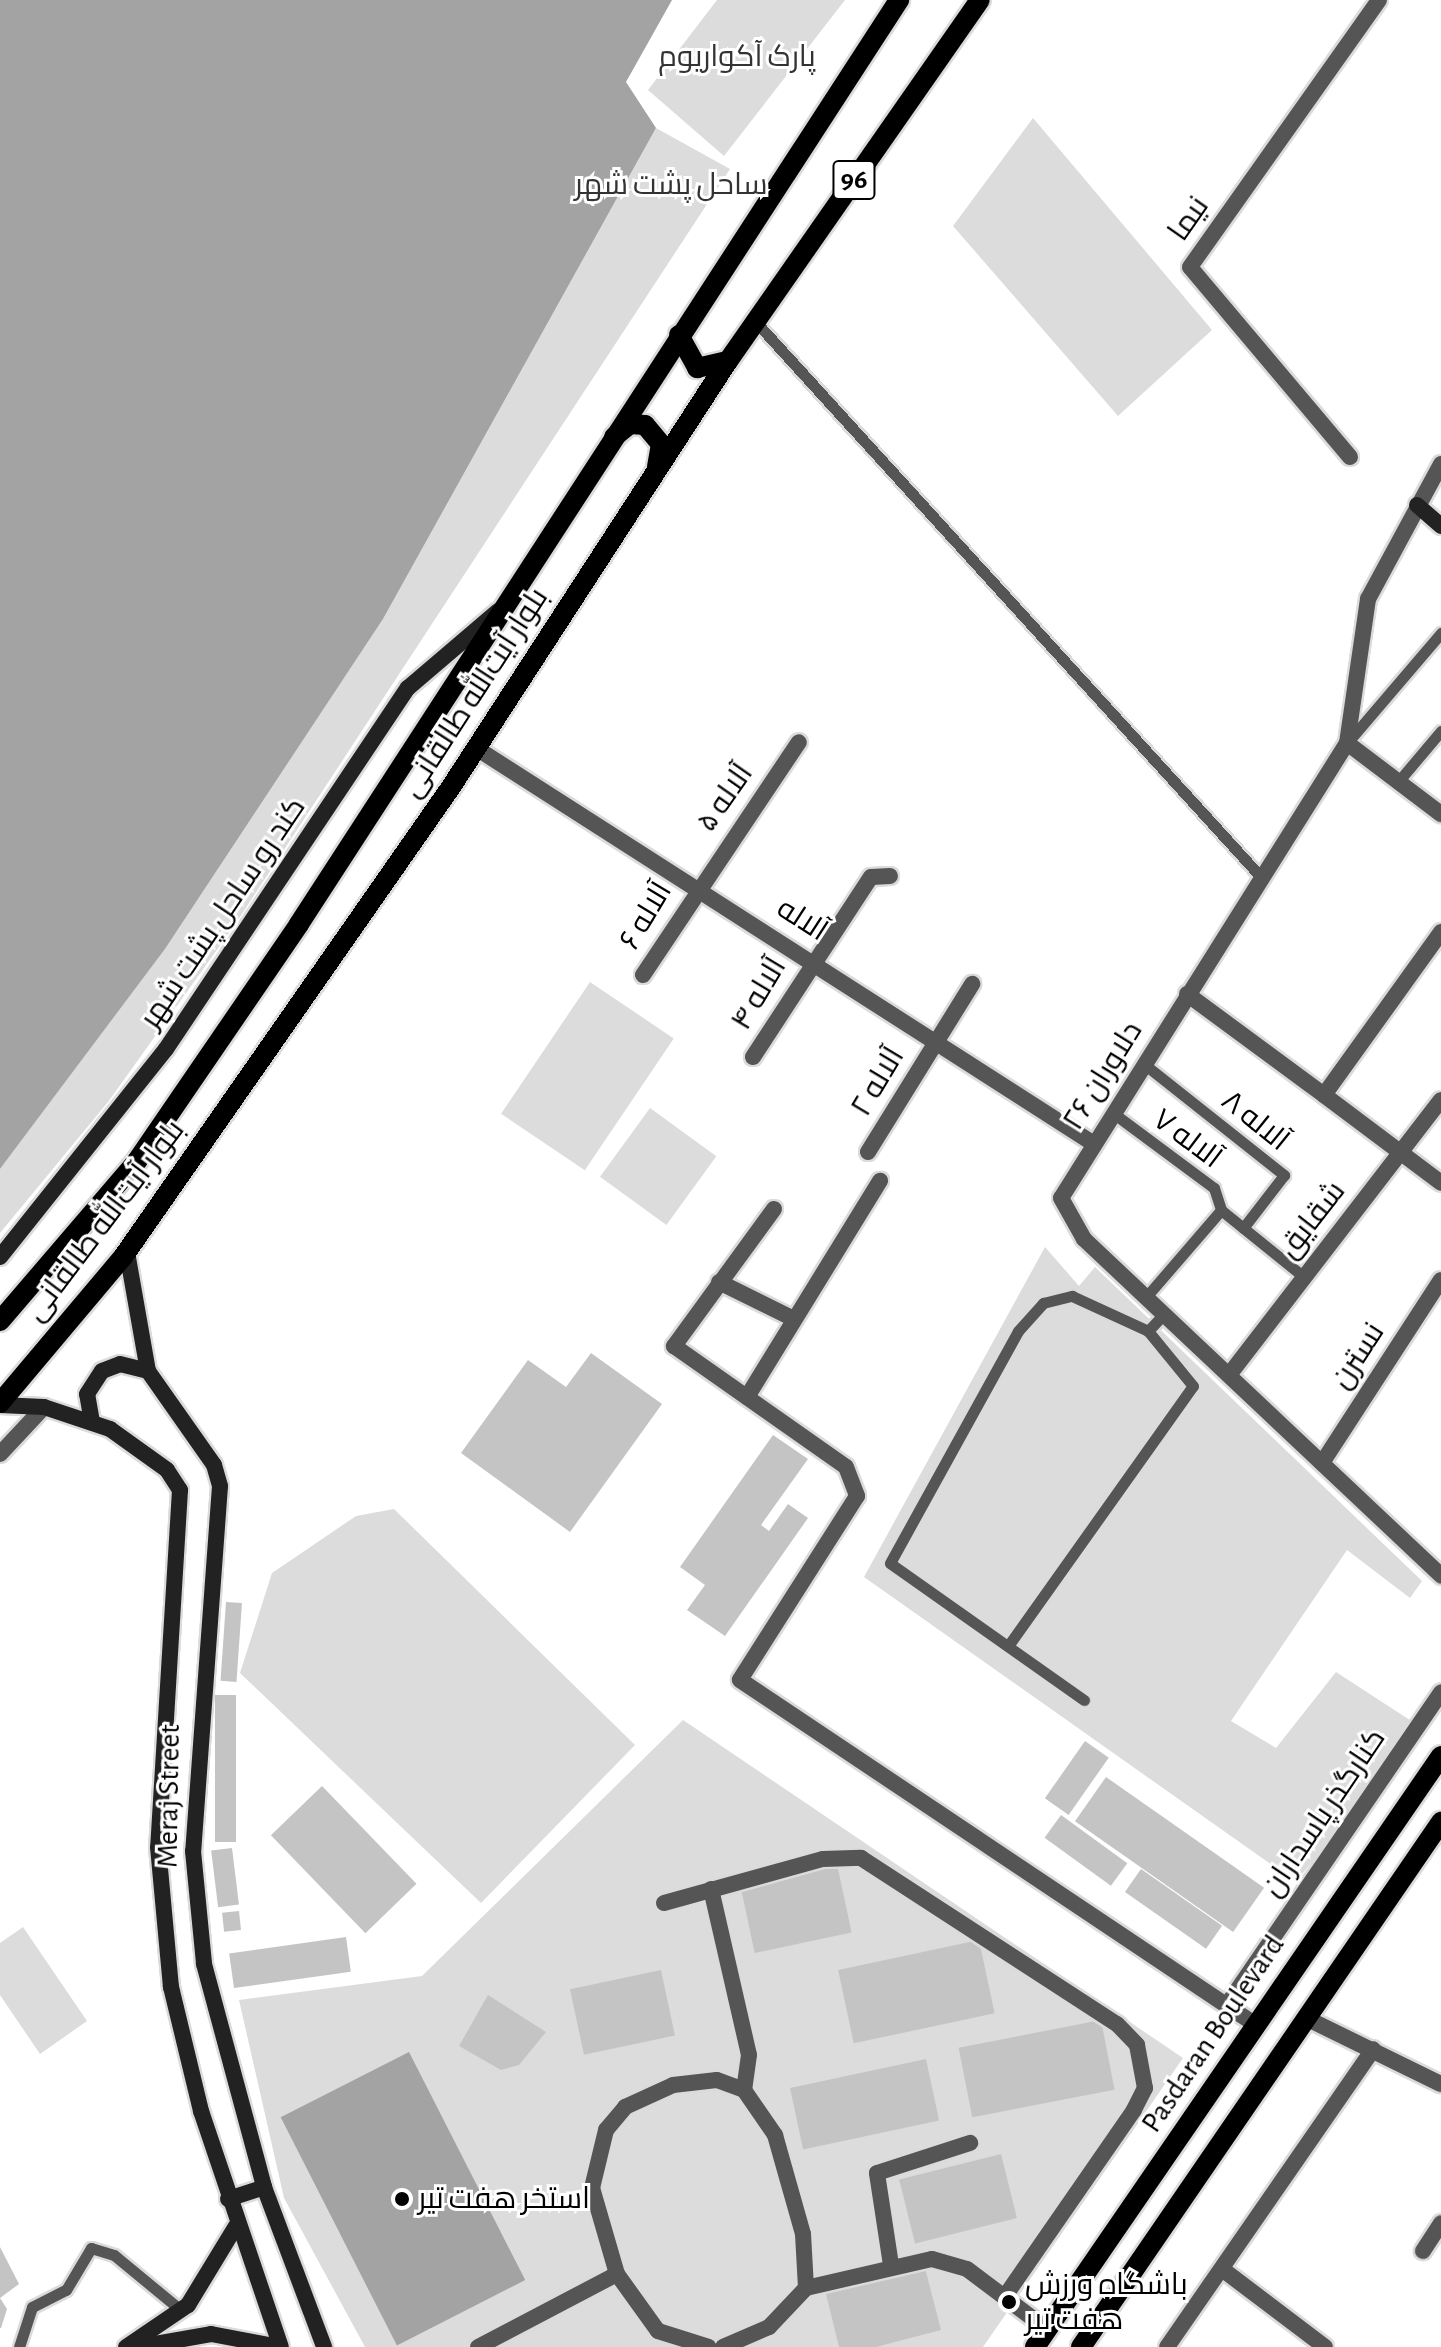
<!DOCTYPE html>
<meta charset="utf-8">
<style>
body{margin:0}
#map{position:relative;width:1441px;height:2347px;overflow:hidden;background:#fff;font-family:"Alegreya Sans",Cairo,sans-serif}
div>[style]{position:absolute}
.green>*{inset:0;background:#dcdcdc;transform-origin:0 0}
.water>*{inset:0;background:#a3a3a3;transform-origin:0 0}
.building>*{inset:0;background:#c4c4c4;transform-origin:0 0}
.roads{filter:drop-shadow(2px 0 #dbdbdb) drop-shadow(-2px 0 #dbdbdb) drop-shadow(0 2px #dbdbdb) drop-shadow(0 -2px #dbdbdb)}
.lane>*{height:11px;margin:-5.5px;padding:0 5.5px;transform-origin:5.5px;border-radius:5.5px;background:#555}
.street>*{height:16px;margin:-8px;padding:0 8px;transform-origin:8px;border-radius:8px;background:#555}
.secondary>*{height:16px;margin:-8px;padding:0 8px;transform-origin:8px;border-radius:8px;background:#222}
.primary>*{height:20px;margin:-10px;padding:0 10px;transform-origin:10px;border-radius:10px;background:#000}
.dots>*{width:22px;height:22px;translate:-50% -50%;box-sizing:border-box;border:4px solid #fff;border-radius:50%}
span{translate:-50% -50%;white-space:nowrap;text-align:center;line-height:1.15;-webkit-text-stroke:6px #fff;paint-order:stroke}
.shield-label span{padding:2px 6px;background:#fff;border:2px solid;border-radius:6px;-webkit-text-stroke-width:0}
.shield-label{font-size:28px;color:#000;font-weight:700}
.park-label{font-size:30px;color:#333}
.street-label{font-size:30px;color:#000}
.poi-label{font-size:30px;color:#000}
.left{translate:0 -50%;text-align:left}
</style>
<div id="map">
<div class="green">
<div style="clip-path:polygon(717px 0,845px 0,724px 156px,648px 90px)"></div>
<div style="clip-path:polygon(1033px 118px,1212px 330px,1118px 416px,953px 226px)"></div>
<div style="clip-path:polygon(656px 128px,730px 169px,234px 926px,108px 1102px,0 1233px,0 1169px,165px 949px,383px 619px)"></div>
<div style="left:590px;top:982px;width:101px;height:159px;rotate:34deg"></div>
<div style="left:650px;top:1108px;width:82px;height:85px;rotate:36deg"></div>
<div style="clip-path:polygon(1045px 1247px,1079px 1286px,1095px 1267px,1422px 1581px,1410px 1598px,1347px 1550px,1231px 1721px,1276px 1748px,1336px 1672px,1419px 1726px,1296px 1882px,864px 1577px)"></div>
<div style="clip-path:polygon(394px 1509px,635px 1745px,481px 1903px,240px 1673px,272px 1573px,356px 1516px)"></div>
<div style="clip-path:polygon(683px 1720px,1183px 2058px,983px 2347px,365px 2347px,284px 2198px,239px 2000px,422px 1976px)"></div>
<div style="clip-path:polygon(23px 1927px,87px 2021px,40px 2054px,0 1995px,0 1943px)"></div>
</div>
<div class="water">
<div style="clip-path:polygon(0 0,672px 0,626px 82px,656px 128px,383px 619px,165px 949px,0 1169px)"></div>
<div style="left:409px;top:2052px;width:256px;height:144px;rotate:63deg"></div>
</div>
<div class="building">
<div style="clip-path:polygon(591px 1353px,662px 1404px,570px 1532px,461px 1453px,528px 1360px,566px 1387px)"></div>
<div style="clip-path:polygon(773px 1435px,808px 1459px,761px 1525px,769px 1531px,788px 1504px,808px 1518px,725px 1636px,687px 1610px,705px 1585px,680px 1567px)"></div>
<div style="left:226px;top:1602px;width:16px;height:79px;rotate:4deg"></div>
<div style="left:215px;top:1695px;width:21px;height:147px"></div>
<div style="left:1085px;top:1741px;width:29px;height:70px;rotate:35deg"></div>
<div style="left:1106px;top:1777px;width:193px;height:54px;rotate:35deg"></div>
<div style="left:322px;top:1786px;width:136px;height:71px;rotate:46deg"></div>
<div style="left:1061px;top:1815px;width:82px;height:28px;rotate:36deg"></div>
<div style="left:232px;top:1848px;width:57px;height:21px;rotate:83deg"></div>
<div style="left:837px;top:1864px;width:70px;height:99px;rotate:78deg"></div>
<div style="left:1141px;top:1869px;width:99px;height:28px;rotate:35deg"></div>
<div style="left:239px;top:1911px;width:19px;height:17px;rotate:84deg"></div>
<div style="left:346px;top:1937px;width:35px;height:118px;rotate:82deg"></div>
<div style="left:979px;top:1940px;width:75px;height:144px;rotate:78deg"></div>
<div style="left:661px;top:1970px;width:67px;height:93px;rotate:78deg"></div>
<div style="clip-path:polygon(488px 1995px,546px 2032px,519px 2065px,501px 2070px,459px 2046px)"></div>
<div style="left:1101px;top:2020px;width:71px;height:145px;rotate:79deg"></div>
<div style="left:926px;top:2059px;width:63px;height:139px;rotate:78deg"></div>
<div style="left:1001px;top:2154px;width:66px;height:105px;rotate:76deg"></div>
<div style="clip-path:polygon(0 2247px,19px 2284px,0 2298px)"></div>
<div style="clip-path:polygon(924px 2264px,941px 2330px,876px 2347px,839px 2347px,825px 2290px)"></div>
<div style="clip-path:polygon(0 2298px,7px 2309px,1px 2328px,0 2328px)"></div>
</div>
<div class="roads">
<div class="lane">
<div style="left:755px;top:321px;width:750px;rotate:47.7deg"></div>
<div style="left:1347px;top:743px;width:145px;rotate:-49.5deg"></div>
<div style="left:1397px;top:783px;width:68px;rotate:-49.8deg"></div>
<div style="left:1144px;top:1064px;width:179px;rotate:38.4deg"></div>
<div style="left:1284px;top:1175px;width:67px;rotate:127.7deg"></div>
<div style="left:1113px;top:1113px;width:126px;rotate:36.6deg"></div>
<div style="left:1214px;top:1188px;width:23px;rotate:72deg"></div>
<div style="left:1221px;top:1210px;width:107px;rotate:38.9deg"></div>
<div style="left:1146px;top:1297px;width:115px;rotate:-49.2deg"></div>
<div style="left:1008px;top:1646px;width:319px;rotate:-54.6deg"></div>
<div style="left:1193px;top:1386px;width:71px;rotate:-129.3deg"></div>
<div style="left:1084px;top:1700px;width:237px;rotate:-144.8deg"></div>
<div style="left:890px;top:1563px;width:265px;rotate:-61.1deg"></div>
<div style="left:1018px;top:1331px;width:38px;rotate:-48deg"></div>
<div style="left:1043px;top:1303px;width:30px;rotate:-14deg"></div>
<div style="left:1072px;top:1296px;width:84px;rotate:24.7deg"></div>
<div style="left:1148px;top:1331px;width:23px;rotate:-47deg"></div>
<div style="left:19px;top:2347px;width:42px;rotate:-72deg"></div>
<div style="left:32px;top:2307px;width:38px;rotate:-27deg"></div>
<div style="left:66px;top:2290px;width:49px;rotate:-59.2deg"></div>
<div style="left:91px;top:2248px;width:24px;rotate:17deg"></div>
<div style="left:114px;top:2255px;width:88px;rotate:39.5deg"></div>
</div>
<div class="street">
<div style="left:1350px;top:457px;width:248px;rotate:-130.1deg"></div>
<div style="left:1190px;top:267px;width:327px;rotate:-54.7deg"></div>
<div style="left:1441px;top:464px;width:153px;rotate:118.4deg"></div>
<div style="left:1368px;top:599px;width:146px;rotate:98.3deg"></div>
<div style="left:1347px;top:743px;width:537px;rotate:122.15deg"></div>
<div style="left:1061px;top:1198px;width:47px;rotate:60.7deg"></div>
<div style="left:1084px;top:1239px;width:491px;rotate:43.3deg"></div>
<div style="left:1347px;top:743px;width:118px;rotate:37.1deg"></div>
<div style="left:476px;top:748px;width:734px;rotate:32.65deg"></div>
<div style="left:643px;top:975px;width:280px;rotate:-56.2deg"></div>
<div style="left:1187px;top:994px;width:170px;rotate:36.4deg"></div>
<div style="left:1324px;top:1095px;width:201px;rotate:-54.3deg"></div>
<div style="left:753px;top:1057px;width:215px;rotate:-56.8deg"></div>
<div style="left:871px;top:877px;width:19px;rotate:-3deg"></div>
<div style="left:1324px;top:1095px;width:146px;rotate:36.9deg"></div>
<div style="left:868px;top:1152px;width:198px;rotate:-58.2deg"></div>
<div style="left:774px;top:1209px;width:170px;rotate:126.1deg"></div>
<div style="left:674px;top:1346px;width:210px;rotate:35.1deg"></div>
<div style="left:846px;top:1467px;width:31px;rotate:69deg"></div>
<div style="left:857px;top:1496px;width:218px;rotate:122.5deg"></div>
<div style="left:740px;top:1680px;width:621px;rotate:33.77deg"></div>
<div style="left:719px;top:1282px;width:81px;rotate:26.3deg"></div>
<div style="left:1229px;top:1375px;width:347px;rotate:-52.4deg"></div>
<div style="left:747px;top:1397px;width:254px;rotate:-58.4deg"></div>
<div style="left:0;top:1454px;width:64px;rotate:-46.9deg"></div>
<div style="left:1322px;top:1463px;width:218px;rotate:-57deg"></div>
<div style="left:711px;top:1889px;width:170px;rotate:77.1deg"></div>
<div style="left:749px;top:2055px;width:35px;rotate:98deg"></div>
<div style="left:664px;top:1903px;width:165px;rotate:-15.5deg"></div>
<div style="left:823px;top:1859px;width:38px;rotate:-2deg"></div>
<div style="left:861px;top:1858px;width:305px;rotate:33deg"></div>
<div style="left:1117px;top:2024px;width:29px;rotate:46deg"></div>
<div style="left:1137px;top:2045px;width:44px;rotate:79.5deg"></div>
<div style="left:1145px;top:2088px;width:25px;rotate:117deg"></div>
<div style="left:1134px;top:2110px;width:226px;rotate:124.7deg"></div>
<div style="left:1227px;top:2005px;width:379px;rotate:-55.6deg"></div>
<div style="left:1306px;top:2018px;width:150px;rotate:26.1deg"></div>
<div style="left:1423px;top:2251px;width:33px;rotate:-57deg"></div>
<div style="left:891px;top:2265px;width:93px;rotate:-98.7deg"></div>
<div style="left:877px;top:2173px;width:98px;rotate:-17.9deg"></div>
<div style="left:1222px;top:2269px;width:129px;rotate:37.1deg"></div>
<div style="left:617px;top:2274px;width:90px;rotate:-106.2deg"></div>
<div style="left:592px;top:2188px;width:60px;rotate:-76.4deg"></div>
<div style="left:606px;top:2130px;width:30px;rotate:-50deg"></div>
<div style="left:625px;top:2107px;width:53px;rotate:-24.6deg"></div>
<div style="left:673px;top:2085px;width:44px;rotate:-6.5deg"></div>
<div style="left:717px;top:2080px;width:29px;rotate:20deg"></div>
<div style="left:744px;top:2090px;width:55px;rotate:55.4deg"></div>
<div style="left:775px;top:2135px;width:103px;rotate:74.2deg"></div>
<div style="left:803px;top:2234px;width:54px;rotate:86.8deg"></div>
<div style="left:806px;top:2288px;width:54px;rotate:133.5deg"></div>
<div style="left:769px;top:2327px;width:50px;rotate:156.5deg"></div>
<div style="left:806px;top:2288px;width:129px;rotate:-13deg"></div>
<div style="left:932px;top:2259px;width:36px;rotate:16deg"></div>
<div style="left:967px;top:2269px;width:100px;rotate:36.9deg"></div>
<div style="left:478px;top:2347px;width:157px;rotate:-27.7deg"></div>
<div style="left:617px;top:2274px;width:70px;rotate:54.3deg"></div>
<div style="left:658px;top:2331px;width:53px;rotate:17.4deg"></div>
<div style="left:1167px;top:2347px;width:362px;rotate:-55.3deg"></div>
</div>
<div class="secondary">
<div style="left:1417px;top:505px;width:32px;rotate:41deg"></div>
<div style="left:127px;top:1252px;width:121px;rotate:80deg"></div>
<div style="left:148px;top:1371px;width:115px;rotate:54.9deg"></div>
<div style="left:214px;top:1465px;width:22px;rotate:74deg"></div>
<div style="left:220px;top:1486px;width:366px;rotate:94.2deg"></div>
<div style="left:193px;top:1851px;width:114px;rotate:84.4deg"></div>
<div style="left:204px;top:1964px;width:231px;rotate:74.9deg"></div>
<div style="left:264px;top:2187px;width:171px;rotate:69.4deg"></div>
<div style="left:0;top:1257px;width:266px;rotate:-51.4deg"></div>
<div style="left:166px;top:1049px;width:435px;rotate:-56.2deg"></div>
<div style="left:408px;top:688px;width:118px;rotate:-40.5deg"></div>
<div style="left:0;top:1405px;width:44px;rotate:2.6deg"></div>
<div style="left:44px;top:1407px;width:70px;rotate:18.4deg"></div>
<div style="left:110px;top:1429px;width:70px;rotate:35.7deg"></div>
<div style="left:167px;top:1470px;width:24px;rotate:57deg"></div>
<div style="left:180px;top:1490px;width:358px;rotate:93.5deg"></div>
<div style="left:158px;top:1847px;width:141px;rotate:84.7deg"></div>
<div style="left:171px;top:1987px;width:128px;rotate:76.4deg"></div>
<div style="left:201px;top:2111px;width:249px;rotate:71.3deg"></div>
<div style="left:92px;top:1422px;width:28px;rotate:-100deg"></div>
<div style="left:87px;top:1394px;width:27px;rotate:-57deg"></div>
<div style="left:102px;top:1371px;width:19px;rotate:-21deg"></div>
<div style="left:120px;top:1364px;width:29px;rotate:14deg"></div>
<div style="left:228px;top:2199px;width:38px;rotate:-18deg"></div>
<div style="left:126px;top:2347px;width:75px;rotate:-34.1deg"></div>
<div style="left:188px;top:2305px;width:92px;rotate:-58.7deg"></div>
<div style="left:138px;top:2347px;width:74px;rotate:-10.1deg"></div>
<div style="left:211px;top:2334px;width:70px;rotate:10.7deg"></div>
</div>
<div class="primary">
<div style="left:679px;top:335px;width:38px;rotate:61deg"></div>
<div style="left:697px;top:368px;width:32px;rotate:-13deg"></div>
<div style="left:614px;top:437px;width:21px;rotate:-39deg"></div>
<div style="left:630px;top:424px;width:15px;rotate:4deg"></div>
<div style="left:645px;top:425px;width:25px;rotate:50deg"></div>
<div style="left:661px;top:444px;width:23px;rotate:100deg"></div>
<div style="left:0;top:1321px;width:211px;rotate:-49.4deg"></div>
<div style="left:137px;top:1161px;width:287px;rotate:-55.6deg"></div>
<div style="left:299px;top:924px;width:1102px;rotate:-57deg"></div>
<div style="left:0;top:1403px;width:191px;rotate:-49.9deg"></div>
<div style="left:123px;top:1257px;width:573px;rotate:-55.09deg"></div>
<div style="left:451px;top:787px;width:508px;rotate:-56.97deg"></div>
<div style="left:728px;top:361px;width:440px;rotate:-55.1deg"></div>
<div style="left:1035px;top:2347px;width:717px;rotate:-55.51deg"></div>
<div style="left:1081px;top:2347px;width:637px;rotate:-55.56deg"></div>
</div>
</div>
<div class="dots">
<div style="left:402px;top:2199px;background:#000"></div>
<div style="left:1009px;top:2302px;background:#000"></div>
</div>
<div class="shield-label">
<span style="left:854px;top:180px">96</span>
</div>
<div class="park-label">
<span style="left:737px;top:57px">پارک آکواریوم</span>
<span style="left:671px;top:185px">ساحل پشت شهر</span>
</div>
<div class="street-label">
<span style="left:1189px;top:219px;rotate:-55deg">نیما</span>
<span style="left:475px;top:693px;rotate:-57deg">بلوار آیت‌الله طالقانی</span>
<span style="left:725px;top:798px;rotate:-55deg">آلاله ۵</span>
<span style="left:223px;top:913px;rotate:-56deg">کند رو ساحل پشت شهر</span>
<span style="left:646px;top:916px;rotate:-59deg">آلاله ۶</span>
<span style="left:802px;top:920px;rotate:33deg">آلاله</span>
<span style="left:759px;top:994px;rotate:-59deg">آلاله ۴</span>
<span style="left:1103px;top:1076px;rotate:-58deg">دلاوران ۲۶</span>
<span style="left:878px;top:1082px;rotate:-59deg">آلاله ۲</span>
<span style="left:1255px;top:1121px;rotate:39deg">آلاله ۸</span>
<span style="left:1187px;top:1139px;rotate:37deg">آلاله ۷</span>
<span style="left:1312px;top:1220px;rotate:-52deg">شقایق</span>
<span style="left:105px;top:1221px;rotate:-53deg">بلوار آیت‌الله طالقانی</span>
<span style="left:1358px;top:1356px;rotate:-57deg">نسترن</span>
<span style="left:169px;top:1796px;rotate:-89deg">Meraj Street</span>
<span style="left:1324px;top:1813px;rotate:-56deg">کنارگذر پاسداران</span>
<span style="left:1213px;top:2034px;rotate:-56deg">Pasdaran Boulevard</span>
</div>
<div class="poi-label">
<span class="left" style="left:418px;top:2199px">استخر هفت تیر</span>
<span class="left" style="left:1025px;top:2302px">باشگاه ورزش<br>هفت تیر</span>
</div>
</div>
